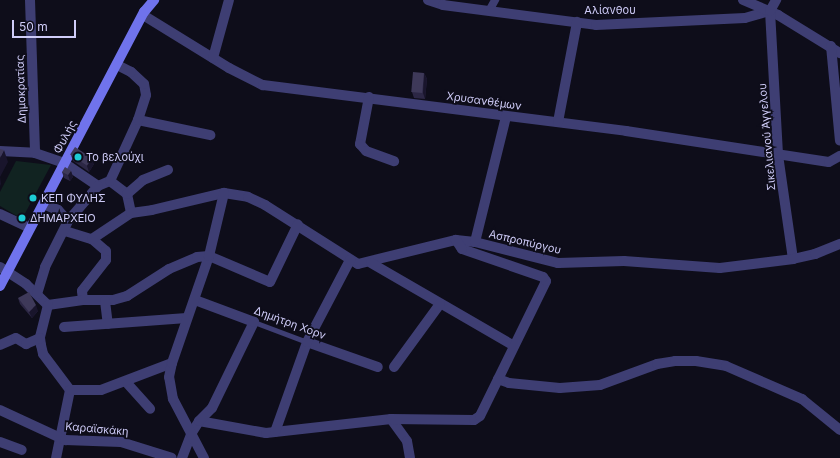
<!DOCTYPE html>
<meta charset="utf-8">
<style>
body{margin:0}
#map{position:relative;width:840px;height:458px;overflow:hidden;background:#0e0d1a;font-family:Inter,sans-serif}
div>[style]{position:absolute}
.green>*{inset:0;background:#112321}
.service>*{height:5px;margin:-2.5px;padding:0 2.5px;transform-origin:2.5px;border-radius:2.5px;background:#3e3e73}
.pedestrian>*{height:8px;margin:-4px;padding:0 4px;transform-origin:4px;border-radius:4px;background:#3e3e73}
.minor>*{height:10px;margin:-5px;padding:0 5px;transform-origin:5px;border-radius:5px;background:#3e3e73}
.tertiary>*{height:10px;margin:-5px;padding:0 5px;transform-origin:5px;border-radius:5px;background:#3e3e73}
.secondary>*{height:10px;margin:-5px;padding:0 5px;transform-origin:5px;border-radius:5px;background:#7073ec}
.wall>*{inset:0;background:#2c2745}
.shaded-wall>*{inset:0;background:#19152c}
.building>*{inset:0;background:#3e3959;transform-origin:0 0}
.dots>*{width:11px;height:11px;translate:-50% -50%;box-sizing:border-box;border:2px solid #0e0d1a;border-radius:50%}
span{translate:-50% -50%;white-space:nowrap;text-align:center;line-height:1.15;-webkit-text-stroke:3.5px #0e0d1a;paint-order:stroke}
.street-label{font-size:11px;color:#cfccf8}
.poi-label{font-size:11px;color:#cfccf8}
.left{translate:0 -50%;text-align:left}
.scale{position:absolute;left:12px;top:20px;width:64px;height:18px;box-sizing:border-box;border:2px solid #cfccf8;border-top:0;padding-left:5px;font-size:12px;line-height:14px;white-space:nowrap;color:#cfccf8;-webkit-text-stroke:3px #0e0d1a;paint-order:stroke}
</style>
<div id="map">
<div class="green">
<div style="clip-path:polygon(16px 161px,51px 165px,22px 219px,0 206px,0 192px)"></div>
</div>
<div class="service">
<div style="left:254px;top:322px;width:57px;rotate:20.7deg"></div>
</div>
<div class="pedestrian">
<div style="left:489px;top:11px;width:13px;rotate:-61deg"></div>
</div>
<div class="minor">
<div style="left:428px;top:0;width:16px;rotate:18deg"></div>
<div style="left:443px;top:5px;width:154px;rotate:7.4deg"></div>
<div style="left:596px;top:25px;width:149px;rotate:-2.7deg"></div>
<div style="left:745px;top:18px;width:26px;rotate:-16deg"></div>
<div style="left:743px;top:0;width:38px;rotate:23deg"></div>
<div style="left:778px;top:15px;width:73px;rotate:31.5deg"></div>
<div style="left:770px;top:11px;width:144px;rotate:86.8deg"></div>
<div style="left:778px;top:155px;width:105px;rotate:81.8deg"></div>
<div style="left:770px;top:11px;width:13px;rotate:-61deg"></div>
<div style="left:143px;top:15px;width:101px;rotate:31.6deg"></div>
<div style="left:229px;top:68px;width:38px;rotate:27deg"></div>
<div style="left:263px;top:85px;width:366px;rotate:7.2deg"></div>
<div style="left:626px;top:131px;width:205px;rotate:8.7deg"></div>
<div style="left:829px;top:162px;width:13px;rotate:-29deg"></div>
<div style="left:831px;top:46px;width:95px;rotate:84.6deg"></div>
<div style="left:213px;top:58px;width:60px;rotate:-74.6deg"></div>
<div style="left:369px;top:97px;width:48px;rotate:100.8deg"></div>
<div style="left:360px;top:144px;width:9px;rotate:49deg"></div>
<div style="left:366px;top:151px;width:30px;rotate:20deg"></div>
<div style="left:138px;top:120px;width:74px;rotate:11.8deg"></div>
<div style="left:558px;top:122px;width:102px;rotate:-79.2deg"></div>
<div style="left:0;top:151px;width:35px;rotate:3deg"></div>
<div style="left:35px;top:153px;width:31px;rotate:19deg"></div>
<div style="left:64px;top:163px;width:41px;rotate:34.1deg"></div>
<div style="left:98px;top:186px;width:13px;rotate:-23deg"></div>
<div style="left:110px;top:181px;width:21px;rotate:37deg"></div>
<div style="left:127px;top:194px;width:19px;rotate:78deg"></div>
<div style="left:110px;top:181px;width:67px;rotate:-65.3deg"></div>
<div style="left:138px;top:120px;width:26px;rotate:-72deg"></div>
<div style="left:146px;top:95px;width:11px;rotate:-100deg"></div>
<div style="left:144px;top:84px;width:18px;rotate:-137deg"></div>
<div style="left:131px;top:72px;width:16px;rotate:-153deg"></div>
<div style="left:127px;top:194px;width:21px;rotate:-41deg"></div>
<div style="left:143px;top:180px;width:27px;rotate:-22deg"></div>
<div style="left:0;top:214px;width:33px;rotate:25deg"></div>
<div style="left:68px;top:221px;width:46px;rotate:-49.4deg"></div>
<div style="left:65px;top:231px;width:28px;rotate:17deg"></div>
<div style="left:92px;top:239px;width:18px;rotate:41deg"></div>
<div style="left:106px;top:251px;width:9px;rotate:90deg"></div>
<div style="left:106px;top:260px;width:39px;rotate:128deg"></div>
<div style="left:82px;top:291px;width:9px;rotate:84deg"></div>
<div style="left:92px;top:239px;width:47px;rotate:-33.7deg"></div>
<div style="left:131px;top:213px;width:21px;rotate:-8deg"></div>
<div style="left:152px;top:210px;width:74px;rotate:-13.3deg"></div>
<div style="left:224px;top:193px;width:24px;rotate:9deg"></div>
<div style="left:248px;top:197px;width:19px;rotate:25deg"></div>
<div style="left:265px;top:205px;width:110px;rotate:32.4deg"></div>
<div style="left:358px;top:264px;width:101px;rotate:-13.8deg"></div>
<div style="left:456px;top:240px;width:19px;rotate:6deg"></div>
<div style="left:475px;top:242px;width:86px;rotate:14.2deg"></div>
<div style="left:558px;top:263px;width:66px;rotate:-1.7deg"></div>
<div style="left:624px;top:261px;width:96px;rotate:4.2deg"></div>
<div style="left:720px;top:268px;width:74px;rotate:-7deg"></div>
<div style="left:793px;top:259px;width:23px;rotate:-13deg"></div>
<div style="left:815px;top:254px;width:27px;rotate:-22deg"></div>
<div style="left:475px;top:242px;width:129px;rotate:-76.1deg"></div>
<div style="left:371px;top:263px;width:165px;rotate:30.1deg"></div>
<div style="left:0;top:267px;width:31px;rotate:33deg"></div>
<div style="left:26px;top:284px;width:30px;rotate:44deg"></div>
<div style="left:48px;top:305px;width:35px;rotate:-8deg"></div>
<div style="left:83px;top:300px;width:30px"></div>
<div style="left:113px;top:300px;width:15px;rotate:-16deg"></div>
<div style="left:127px;top:296px;width:50px;rotate:-32.7deg"></div>
<div style="left:169px;top:269px;width:30px;rotate:-23deg"></div>
<div style="left:197px;top:257px;width:12px;rotate:-5deg"></div>
<div style="left:209px;top:256px;width:66px;rotate:23.1deg"></div>
<div style="left:270px;top:282px;width:64px;rotate:-64.2deg"></div>
<div style="left:37px;top:294px;width:28px;rotate:-73deg"></div>
<div style="left:45px;top:267px;width:51px;rotate:-63.4deg"></div>
<div style="left:68px;top:221px;width:15px;rotate:-132deg"></div>
<div style="left:58px;top:210px;width:16px;rotate:-158deg"></div>
<div style="left:105px;top:301px;width:23px;rotate:83deg"></div>
<div style="left:48px;top:305px;width:34px;rotate:104deg"></div>
<div style="left:40px;top:338px;width:7px;rotate:82deg"></div>
<div style="left:41px;top:345px;width:9px;rotate:77deg"></div>
<div style="left:43px;top:354px;width:45px;rotate:53.1deg"></div>
<div style="left:70px;top:390px;width:69px;rotate:101.6deg"></div>
<div style="left:64px;top:327px;width:123px;rotate:-4.2deg"></div>
<div style="left:307px;top:342px;width:75px;rotate:19.4deg"></div>
<div style="left:0;top:345px;width:17px;rotate:-24deg"></div>
<div style="left:16px;top:338px;width:12px;rotate:31deg"></div>
<div style="left:26px;top:344px;width:15px;rotate:-23deg"></div>
<div style="left:394px;top:367px;width:78px;rotate:-53.9deg"></div>
<div style="left:498px;top:379px;width:12px;rotate:20deg"></div>
<div style="left:509px;top:383px;width:51px;rotate:5.6deg"></div>
<div style="left:560px;top:388px;width:40px;rotate:-4.3deg"></div>
<div style="left:600px;top:385px;width:61px;rotate:-20.2deg"></div>
<div style="left:657px;top:364px;width:18px;rotate:-9deg"></div>
<div style="left:675px;top:361px;width:21px"></div>
<div style="left:696px;top:361px;width:30px;rotate:9deg"></div>
<div style="left:726px;top:366px;width:83px;rotate:23.5deg"></div>
<div style="left:802px;top:399px;width:49px;rotate:39.2deg"></div>
<div style="left:126px;top:382px;width:36px;rotate:48deg"></div>
<div style="left:70px;top:390px;width:31px"></div>
<div style="left:101px;top:390px;width:76px;rotate:-20.8deg"></div>
<div style="left:0;top:410px;width:72px;rotate:24.8deg"></div>
<div style="left:65px;top:440px;width:56px;rotate:2deg"></div>
<div style="left:121px;top:442px;width:53px;rotate:17.4deg"></div>
<div style="left:391px;top:419px;width:27px;rotate:54deg"></div>
<div style="left:407px;top:441px;width:17px;rotate:80deg"></div>
<div style="left:199px;top:421px;width:68px;rotate:10.2deg"></div>
<div style="left:266px;top:433px;width:126px;rotate:-6.4deg"></div>
<div style="left:391px;top:419px;width:83px;rotate:0.7deg"></div>
<div style="left:474px;top:420px;width:7px;rotate:-34deg"></div>
<div style="left:480px;top:416px;width:150px;rotate:-63.9deg"></div>
<div style="left:546px;top:281px;width:5px;rotate:-127deg"></div>
<div style="left:543px;top:277px;width:86px;rotate:-160.9deg"></div>
<div style="left:462px;top:249px;width:11px;rotate:-124deg"></div>
<div style="left:275px;top:432px;width:96px;rotate:-70.4deg"></div>
<div style="left:307px;top:342px;width:93px;rotate:-62.3deg"></div>
<div style="left:0;top:442px;width:23px;rotate:20deg"></div>
<div style="left:182px;top:458px;width:26px;rotate:-69deg"></div>
<div style="left:191px;top:434px;width:15px;rotate:-58deg"></div>
<div style="left:199px;top:421px;width:18px;rotate:-45deg"></div>
<div style="left:212px;top:408px;width:96px;rotate:-64deg"></div>
<div style="left:254px;top:322px;width:63px;rotate:-159.6deg"></div>
<div style="left:204px;top:458px;width:67px;rotate:-117.7deg"></div>
<div style="left:173px;top:399px;width:22px;rotate:-100deg"></div>
<div style="left:169px;top:377px;width:14px;rotate:-78deg"></div>
<div style="left:172px;top:363px;width:113px;rotate:-70.9deg"></div>
<div style="left:209px;top:256px;width:65px;rotate:-76.6deg"></div>
</div>
<div class="tertiary">
<div style="left:30px;top:0;width:153px;rotate:88.1deg"></div>
</div>
<div class="secondary">
<div style="left:0;top:286px;width:310px;rotate:-62.3deg"></div>
<div style="left:144px;top:12px;width:16px;rotate:-50deg"></div>
</div>
<div class="wall">
<div style="clip-path:polygon(424px 73px,427px 79px,425px 99px,414px 98px,412px 92px)"></div>
<div style="clip-path:polygon(71px 155px,94px 164px,89px 172px,73px 161px)"></div>
<div style="clip-path:polygon(71px 171px,73px 177px,70px 181px,64px 178px,62px 172px)"></div>
<div style="clip-path:polygon(18px 298px,38px 311px,32px 318px,20px 304px)"></div>
</div>
<div class="shaded-wall">
<div style="clip-path:polygon(424px 73px,427px 79px,425px 99px,423px 93px)"></div>
<div style="clip-path:polygon(4px 150px,8px 162px,0 177px,1px 184px,0 186px,0 158px)"></div>
<div style="clip-path:polygon(92px 158px,94px 164px,89px 172px,87px 166px)"></div>
<div style="clip-path:polygon(71px 171px,73px 177px,70px 181px,68px 175px)"></div>
<div style="clip-path:polygon(36px 305px,38px 311px,32px 318px,29px 312px)"></div>
</div>
<div class="building">
<div style="left:413px;top:72px;width:11px;height:20px;rotate:5deg"></div>
<div style="left:75px;top:147px;width:20px;height:9px;rotate:33deg"></div>
<div style="clip-path:polygon(0 149px,4px 150px,0 158px)"></div>
<div style="clip-path:polygon(65px 167px,71px 171px,68px 175px,62px 172px)"></div>
<div style="clip-path:polygon(29px 292px,36px 305px,29px 312px,18px 298px)"></div>
</div>
<div class="dots">
<div style="left:78px;top:157px;background:#1dcbd4"></div>
<div style="left:33px;top:198px;background:#1dcbd4"></div>
<div style="left:22px;top:218px;background:#1dcbd4"></div>
</div>
<div class="street-label">
<span style="left:610px;top:10px">Αλίανθου</span>
<span style="left:21px;top:89px;rotate:-92deg">Δημοκρατίας</span>
<span style="left:484px;top:101px;rotate:8deg">Χρυσανθέμων</span>
<span style="left:65px;top:137px;rotate:-62deg">Φυλής</span>
<span style="left:767px;top:137px;rotate:-95deg">Σικελιανού Άγγελου</span>
<span style="left:525px;top:242px;rotate:13deg">Ασπροπύργου</span>
<span style="left:290px;top:323px;rotate:20deg">Δημήτρη Χορν</span>
<span style="left:97px;top:429px;rotate:5deg">Καραϊσκάκη</span>
</div>
<div class="poi-label">
<span class="left" style="left:86px;top:157px">Το βελούχι</span>
<span class="left" style="left:41px;top:198px">ΚΕΠ ΦΥΛΗΣ</span>
<span class="left" style="left:30px;top:218px">ΔΗΜΑΡΧΕΙΟ</span>
</div>
<div class="scale">50 m</div>
</div>
